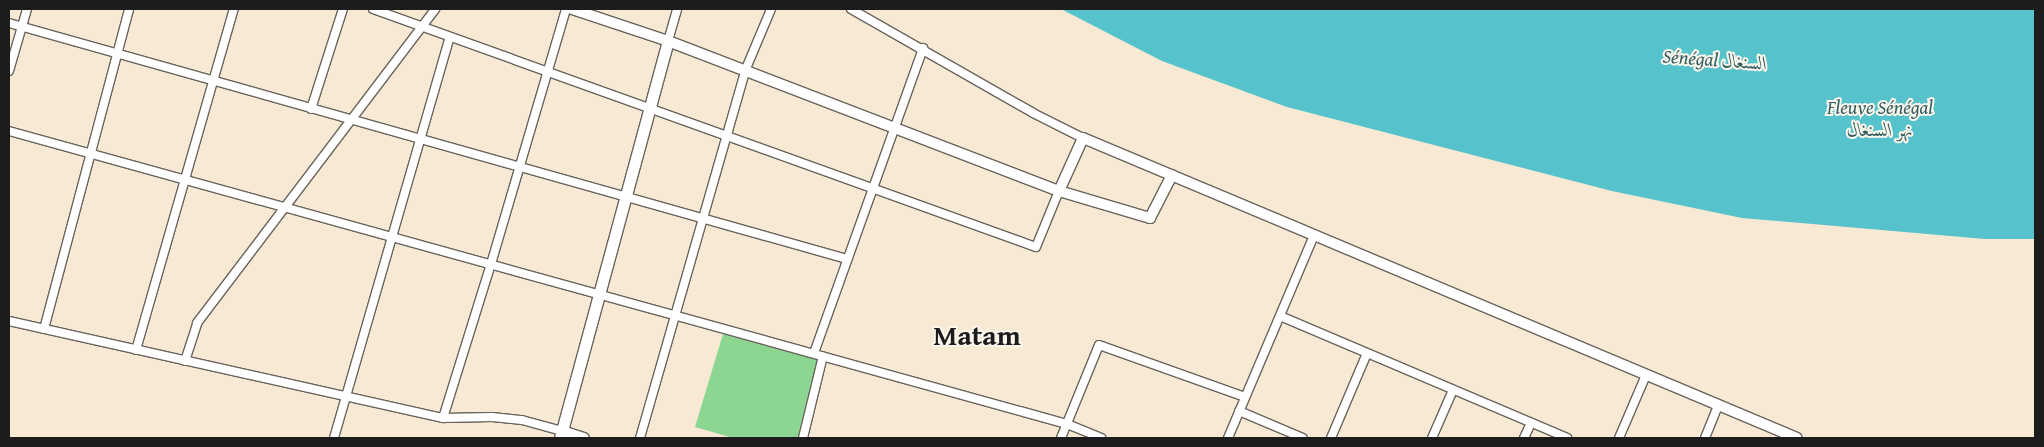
<!DOCTYPE html>
<meta charset="utf-8">
<style>
body{margin:0}
#map{position:relative;width:2044px;height:447px;overflow:hidden;background:#f7e9d3;font-family:"Gentium Book Plus",Amiri,serif}
div>[style]{position:absolute}
.green>*{inset:0;background:#8cd692}
.water>*{inset:0;background:#55c2cc}
.roads{filter:drop-shadow(1px 0 #69645c) drop-shadow(-1px 0 #69645c) drop-shadow(0 1px #69645c) drop-shadow(0 -1px #69645c)}
.street>*{height:8px;margin:-4px;padding:0 4px;transform-origin:4px;border-radius:4px;background:#fff}
.secondary>*{height:10px;margin:-5px;padding:0 5px;transform-origin:5px;border-radius:5px;background:#fff}
.primary>*{height:11px;margin:-5.5px;padding:0 5.5px;transform-origin:5.5px;border-radius:5.5px;background:#fff}
span{translate:-50% -50%;white-space:nowrap;text-align:center;line-height:1.15;-webkit-text-stroke:4px #fbf7ec;paint-order:stroke}
.water-label{font-size:19px;color:#335e62;font-style:italic}
.town-label{font-size:28px;color:#1c1c1c;font-weight:700}
.frame{position:absolute;inset:0;border:10px solid #1c1c1c;pointer-events:none}
</style>
<div id="map">
<div class="green">
<div style="clip-path:polygon(723px 334px,819px 360px,799px 438px,733px 438px,695px 427px)"></div>
</div>
<div class="water">
<div style="clip-path:polygon(1061px 9px,2035px 9px,2035px 239px,1985px 239px,1742px 218px,1612px 191px,1287px 107px,1162px 61px)"></div>
</div>
<div class="roads">
<div class="street">
<div style="left:373px;top:9px;width:704px;rotate:19.75deg"></div>
<div style="left:1036px;top:247px;width:61px;rotate:-67.7deg"></div>
<div style="left:851px;top:9px;width:210px;rotate:29.7deg"></div>
<div style="left:1033px;top:113px;width:56px;rotate:26.6deg"></div>
<div style="left:9px;top:23px;width:871px;rotate:15.73deg"></div>
<div style="left:668px;top:41px;width:33px;rotate:-74deg"></div>
<div style="left:9px;top:71px;width:65px;rotate:-73.8deg"></div>
<div style="left:311px;top:109px;width:105px;rotate:-72.3deg"></div>
<div style="left:9px;top:131px;width:1098px;rotate:15.48deg"></div>
<div style="left:1067px;top:424px;width:37px;rotate:22deg"></div>
<div style="left:1280px;top:316px;width:312px;rotate:23deg"></div>
<div style="left:9px;top:321px;width:445px;rotate:12.6deg"></div>
<div style="left:443px;top:418px;width:49px;rotate:-1.2deg"></div>
<div style="left:492px;top:417px;width:30px;rotate:6deg"></div>
<div style="left:522px;top:420px;width:41px;rotate:15.4deg"></div>
<div style="left:44px;top:329px;width:331px;rotate:-75.1deg"></div>
<div style="left:136px;top:350px;width:355px;rotate:-74deg"></div>
<div style="left:814px;top:353px;width:324px;rotate:-70.3deg"></div>
<div style="left:185px;top:361px;width:40px;rotate:-72deg"></div>
<div style="left:197px;top:323px;width:394px;rotate:-52.8deg"></div>
<div style="left:1239px;top:411px;width:69px;rotate:22.9deg"></div>
<div style="left:443px;top:418px;width:161px;rotate:-72.7deg"></div>
<div style="left:491px;top:264px;width:266px;rotate:-73.6deg"></div>
<div style="left:334px;top:438px;width:417px;rotate:-73.9deg"></div>
<div style="left:640px;top:438px;width:382px;rotate:-74deg"></div>
<div style="left:745px;top:71px;width:67px;rotate:-67.2deg"></div>
<div style="left:803px;top:438px;width:84px;rotate:-76.3deg"></div>
<div style="left:1061px;top:438px;width:100px;rotate:-67.8deg"></div>
<div style="left:1099px;top:345px;width:155px;rotate:19.6deg"></div>
<div style="left:1228px;top:438px;width:220px;rotate:-67deg"></div>
<div style="left:1331px;top:438px;width:92px;rotate:-67deg"></div>
<div style="left:1432px;top:438px;width:52px;rotate:-66.4deg"></div>
<div style="left:1524px;top:438px;width:17px;rotate:-65deg"></div>
<div style="left:1619px;top:438px;width:69px;rotate:-66.8deg"></div>
<div style="left:1705px;top:438px;width:35px;rotate:-68deg"></div>
</div>
<div class="secondary">
<div style="left:572px;top:9px;width:101px;rotate:18.4deg"></div>
<div style="left:668px;top:41px;width:419px;rotate:21deg"></div>
<div style="left:1059px;top:191px;width:58px;rotate:-65.6deg"></div>
<div style="left:1083px;top:138px;width:774px;rotate:22.79deg"></div>
<div style="left:1059px;top:191px;width:95px;rotate:16.5deg"></div>
<div style="left:1150px;top:218px;width:48px;rotate:-62.9deg"></div>
<div style="left:562px;top:431px;width:23px;rotate:18deg"></div>
</div>
<div class="primary">
<div style="left:560px;top:438px;width:411px;rotate:-74.8deg"></div>
</div>
</div>
<div class="water-label">
<span style="left:1715px;top:60px;rotate:4deg">Sénégal السنغال</span>
<span style="left:1880px;top:119px">Fleuve Sénégal<br>نهر السنغال</span>
</div>
<div class="town-label">
<span style="left:977px;top:335px">Matam</span>
</div>
<div class="frame"></div>
</div>
